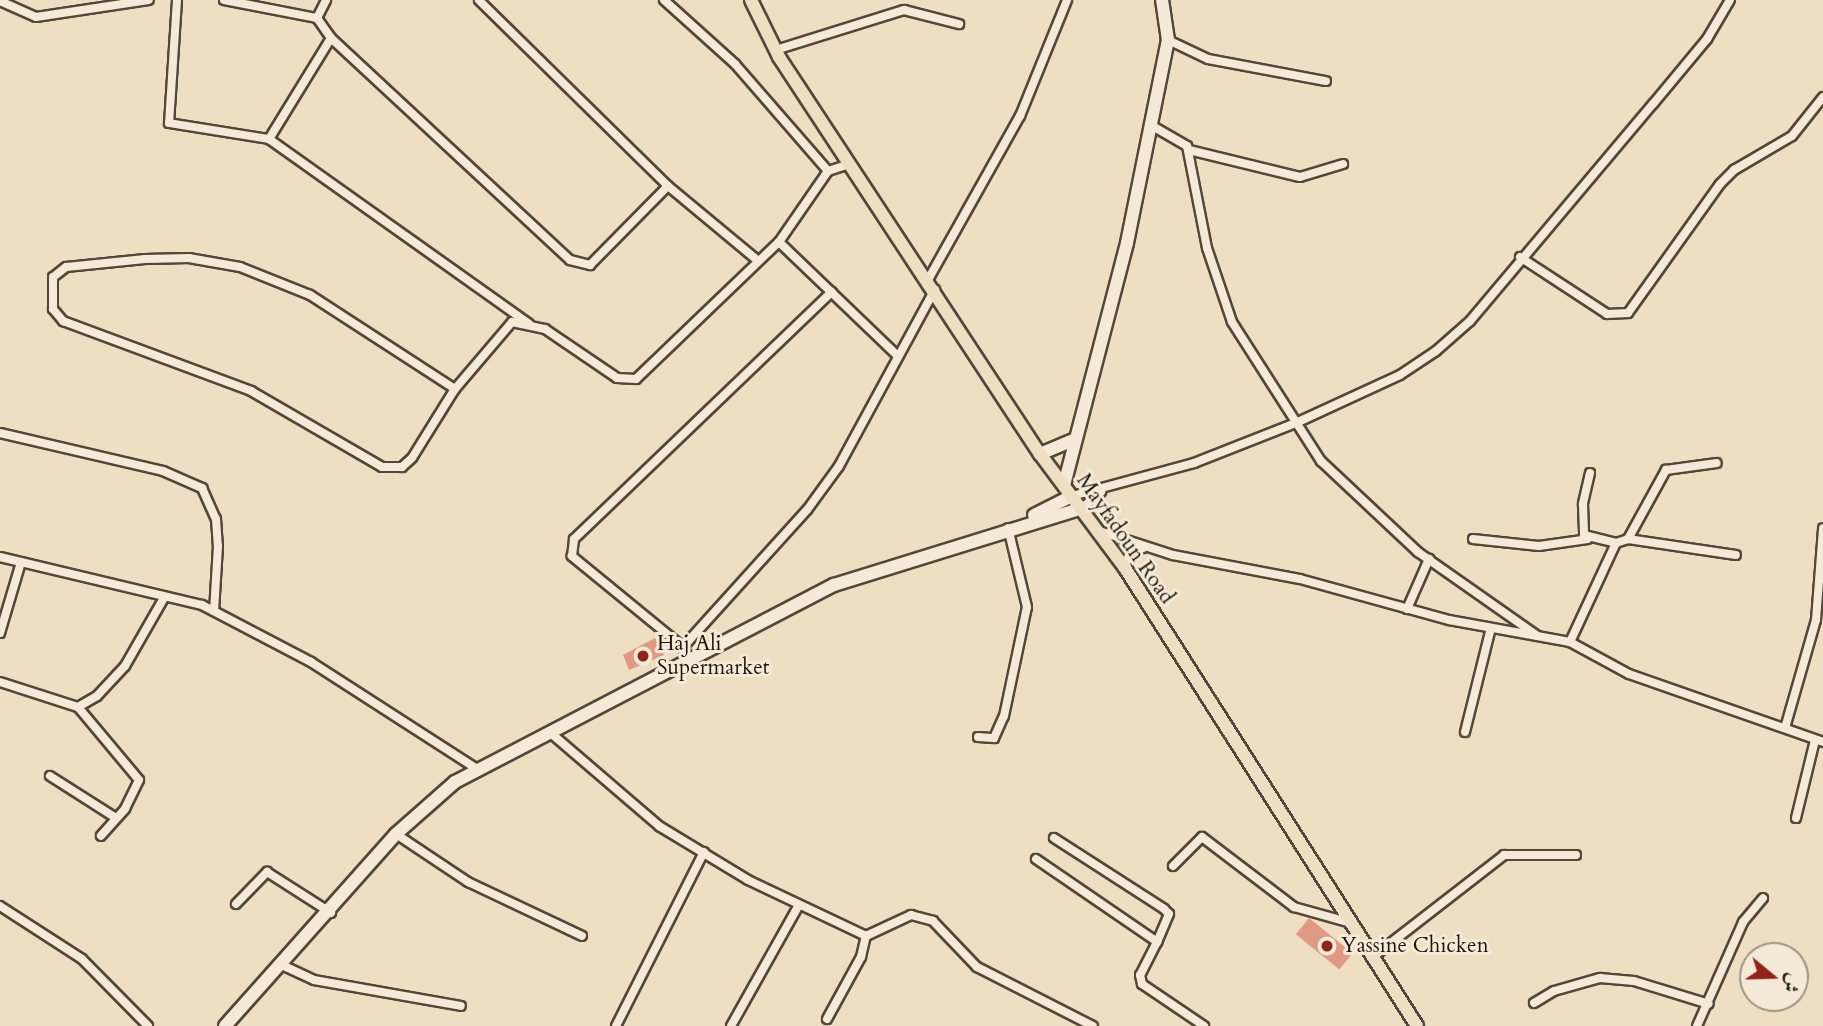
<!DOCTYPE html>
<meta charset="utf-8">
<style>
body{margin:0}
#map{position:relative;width:1823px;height:1026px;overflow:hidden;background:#eedec2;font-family:Cardo,Amiri,serif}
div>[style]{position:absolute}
.building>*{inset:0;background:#e09985;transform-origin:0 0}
.roads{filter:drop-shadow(2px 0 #524738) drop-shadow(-2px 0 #524738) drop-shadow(0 2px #524738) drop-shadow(0 -2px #524738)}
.street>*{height:8px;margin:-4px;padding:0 4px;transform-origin:4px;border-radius:4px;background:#f4ead7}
.secondary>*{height:12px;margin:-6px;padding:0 6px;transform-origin:6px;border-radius:6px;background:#f4ead7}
.primary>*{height:12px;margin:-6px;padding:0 6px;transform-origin:6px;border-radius:6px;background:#eedec2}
.dots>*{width:19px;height:19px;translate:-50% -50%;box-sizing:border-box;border:4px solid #f4ead7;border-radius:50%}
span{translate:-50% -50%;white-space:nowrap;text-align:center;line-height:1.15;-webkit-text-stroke:6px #f4ead7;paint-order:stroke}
.street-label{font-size:21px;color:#1e150a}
.poi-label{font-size:21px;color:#1e150a}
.left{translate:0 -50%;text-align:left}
.north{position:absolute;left:1739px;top:942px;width:70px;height:70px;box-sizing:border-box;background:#f4ead7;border:2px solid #9e9585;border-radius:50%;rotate:109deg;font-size:19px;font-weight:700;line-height:28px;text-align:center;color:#1e150a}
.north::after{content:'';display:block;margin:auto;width:24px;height:32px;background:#8f2418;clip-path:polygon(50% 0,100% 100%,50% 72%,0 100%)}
</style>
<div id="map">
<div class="building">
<div style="clip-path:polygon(655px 638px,664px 655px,629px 670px,623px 655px)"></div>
<div style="left:1309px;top:918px;width:56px;height:21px;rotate:39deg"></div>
</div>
<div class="roads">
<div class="street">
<div style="left:177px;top:0;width:123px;rotate:93.7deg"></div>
<div style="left:169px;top:123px;width:101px;rotate:9.1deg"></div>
<div style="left:224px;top:0;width:95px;rotate:11deg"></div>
<div style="left:317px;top:18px;width:24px;rotate:55deg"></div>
<div style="left:331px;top:38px;width:326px;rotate:42.9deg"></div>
<div style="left:570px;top:260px;width:21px;rotate:14deg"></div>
<div style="left:590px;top:265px;width:111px;rotate:-45.4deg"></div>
<div style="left:668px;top:186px;width:265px;rotate:-135.5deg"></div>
<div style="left:664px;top:0;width:96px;rotate:42deg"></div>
<div style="left:735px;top:64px;width:142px;rotate:49deg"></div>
<div style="left:0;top:1px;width:39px;rotate:24deg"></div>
<div style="left:36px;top:17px;width:114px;rotate:-8.6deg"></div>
<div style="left:317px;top:18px;width:20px;rotate:-63deg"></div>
<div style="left:331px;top:38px;width:119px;rotate:121.5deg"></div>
<div style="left:269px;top:139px;width:319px;rotate:35.4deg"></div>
<div style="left:1168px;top:40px;width:44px;rotate:25.4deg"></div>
<div style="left:1208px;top:59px;width:120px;rotate:10.6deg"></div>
<div style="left:782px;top:48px;width:128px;rotate:-17.3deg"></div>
<div style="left:904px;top:10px;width:57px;rotate:14.3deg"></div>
<div style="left:1149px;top:124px;width:44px;rotate:30.1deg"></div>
<div style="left:1187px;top:146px;width:104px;rotate:78.9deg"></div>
<div style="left:1207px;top:248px;width:78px;rotate:71.3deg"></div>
<div style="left:1232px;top:322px;width:165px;rotate:57.4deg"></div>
<div style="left:1321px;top:461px;width:133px;rotate:43.2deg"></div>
<div style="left:1418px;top:552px;width:144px;rotate:35.1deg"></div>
<div style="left:1189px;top:150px;width:114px;rotate:13.7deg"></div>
<div style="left:1300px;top:177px;width:45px;rotate:-16.8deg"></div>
<div style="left:668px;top:186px;width:116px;rotate:39.7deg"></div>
<div style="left:779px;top:242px;width:86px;rotate:-55.4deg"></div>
<div style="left:828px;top:171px;width:22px;rotate:-18deg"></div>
<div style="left:1520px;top:257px;width:104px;rotate:33.2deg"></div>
<div style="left:1607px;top:314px;width:21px;rotate:-3deg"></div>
<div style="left:1628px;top:313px;width:158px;rotate:-54.5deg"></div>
<div style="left:1720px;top:184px;width:20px;rotate:-45deg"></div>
<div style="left:1734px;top:170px;width:67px;rotate:-30.4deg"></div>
<div style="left:1792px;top:136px;width:50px;rotate:-51.5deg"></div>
<div style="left:929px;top:278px;width:186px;rotate:-60.7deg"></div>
<div style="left:1020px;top:116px;width:125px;rotate:-67.9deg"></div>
<div style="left:455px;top:389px;width:173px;rotate:-147deg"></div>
<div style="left:310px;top:295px;width:75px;rotate:-158.2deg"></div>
<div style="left:240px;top:267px;width:52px;rotate:-170deg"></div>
<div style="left:189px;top:258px;width:44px;rotate:178.7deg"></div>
<div style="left:145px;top:259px;width:79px;rotate:174.2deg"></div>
<div style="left:66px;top:267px;width:16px;rotate:142deg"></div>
<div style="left:53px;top:277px;width:32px;rotate:90deg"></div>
<div style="left:53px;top:309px;width:16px;rotate:50deg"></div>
<div style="left:63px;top:321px;width:201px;rotate:20.4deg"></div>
<div style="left:251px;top:391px;width:151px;rotate:30.1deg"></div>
<div style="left:382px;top:467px;width:20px"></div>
<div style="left:402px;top:467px;width:13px;rotate:-42deg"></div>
<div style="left:412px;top:458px;width:81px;rotate:-58.1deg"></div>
<div style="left:455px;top:389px;width:88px;rotate:-49.6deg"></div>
<div style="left:512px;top:322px;width:34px;rotate:12deg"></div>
<div style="left:545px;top:329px;width:87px;rotate:34.2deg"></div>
<div style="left:617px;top:378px;width:19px;rotate:3deg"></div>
<div style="left:636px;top:379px;width:198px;rotate:-43.8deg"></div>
<div style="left:779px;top:242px;width:163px;rotate:43.8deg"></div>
<div style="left:0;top:433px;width:167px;rotate:13.1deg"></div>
<div style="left:163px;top:471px;width:43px;rotate:23.6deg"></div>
<div style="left:202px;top:488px;width:34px;rotate:66deg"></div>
<div style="left:216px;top:519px;width:27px;rotate:86deg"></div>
<div style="left:218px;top:546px;width:65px;rotate:93.5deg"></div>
<div style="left:1590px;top:473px;width:32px;rotate:103deg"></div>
<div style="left:1583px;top:504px;width:31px;rotate:88deg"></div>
<div style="left:1584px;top:535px;width:33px;rotate:14deg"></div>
<div style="left:1072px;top:496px;width:126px;rotate:-15.1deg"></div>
<div style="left:1194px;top:463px;width:112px;rotate:-21.5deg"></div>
<div style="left:1298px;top:422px;width:112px;rotate:-24.7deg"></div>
<div style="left:1400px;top:375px;width:43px;rotate:-33.7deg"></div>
<div style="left:1436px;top:351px;width:45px;rotate:-41.4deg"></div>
<div style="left:1470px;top:321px;width:284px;rotate:-49.9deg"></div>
<div style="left:1653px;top:104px;width:85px;rotate:-50.3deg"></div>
<div style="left:1707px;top:39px;width:45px;rotate:-59.5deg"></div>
<div style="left:1082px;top:508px;width:25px;rotate:-40deg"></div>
<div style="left:1099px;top:531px;width:78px;rotate:18deg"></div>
<div style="left:1173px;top:555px;width:129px;rotate:10.7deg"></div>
<div style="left:1300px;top:579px;width:155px;rotate:15.4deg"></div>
<div style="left:1449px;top:620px;width:123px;rotate:10.3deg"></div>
<div style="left:1570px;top:642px;width:67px;rotate:28.5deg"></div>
<div style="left:1629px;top:674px;width:206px;rotate:19.3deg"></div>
<div style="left:1473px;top:539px;width:66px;rotate:6.1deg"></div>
<div style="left:1539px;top:546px;width:49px;rotate:-8.1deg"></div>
<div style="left:1628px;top:539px;width:109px;rotate:8.4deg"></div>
<div style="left:0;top:557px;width:208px;rotate:13.4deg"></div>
<div style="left:202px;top:605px;width:123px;rotate:27.6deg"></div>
<div style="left:311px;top:662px;width:197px;rotate:32.8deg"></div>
<div style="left:1125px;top:568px;width:17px;rotate:-73deg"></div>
<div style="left:1130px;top:552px;width:14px;rotate:-17deg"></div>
<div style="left:1407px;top:609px;width:55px;rotate:-66.3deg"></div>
<div style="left:0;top:633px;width:74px;rotate:-73.5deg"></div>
<div style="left:1570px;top:642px;width:109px;rotate:-65.1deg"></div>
<div style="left:1616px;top:543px;width:13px;rotate:-18deg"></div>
<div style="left:1628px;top:539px;width:79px;rotate:-61.2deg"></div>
<div style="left:1666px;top:470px;width:51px;rotate:-7.8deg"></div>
<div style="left:683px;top:647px;width:185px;rotate:-47.9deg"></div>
<div style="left:807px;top:510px;width:54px;rotate:-54deg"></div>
<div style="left:839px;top:466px;width:201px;rotate:-61.5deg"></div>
<div style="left:689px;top:662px;width:16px;rotate:-112deg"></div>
<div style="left:683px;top:647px;width:144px;rotate:-140.7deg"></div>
<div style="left:572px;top:556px;width:17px;rotate:-83deg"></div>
<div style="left:574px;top:539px;width:357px;rotate:-43.8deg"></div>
<div style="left:0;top:682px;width:82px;rotate:17.8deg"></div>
<div style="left:78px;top:707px;width:22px;rotate:-30deg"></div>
<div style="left:97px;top:696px;width:41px;rotate:-47deg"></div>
<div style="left:125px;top:666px;width:78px;rotate:-60.2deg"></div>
<div style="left:78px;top:707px;width:95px;rotate:50.1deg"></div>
<div style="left:139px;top:780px;width:32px;rotate:116deg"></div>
<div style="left:125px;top:809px;width:36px;rotate:132deg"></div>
<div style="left:1785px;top:728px;width:112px;rotate:-74deg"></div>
<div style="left:1816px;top:620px;width:92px;rotate:-85.6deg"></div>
<div style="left:1465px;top:732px;width:107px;rotate:-76deg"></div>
<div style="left:553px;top:735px;width:140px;rotate:40.6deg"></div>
<div style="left:659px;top:826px;width:104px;rotate:31.2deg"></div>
<div style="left:748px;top:880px;width:131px;rotate:25.4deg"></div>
<div style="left:866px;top:936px;width:50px;rotate:-25deg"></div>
<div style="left:911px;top:915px;width:23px;rotate:15deg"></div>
<div style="left:933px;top:921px;width:64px;rotate:46.3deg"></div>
<div style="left:977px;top:967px;width:130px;rotate:27deg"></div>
<div style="left:978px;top:737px;width:16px;rotate:4deg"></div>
<div style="left:994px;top:738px;width:24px;rotate:-66deg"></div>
<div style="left:1004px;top:716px;width:111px;rotate:-78.1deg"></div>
<div style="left:1027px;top:607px;width:81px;rotate:-103.5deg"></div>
<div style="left:50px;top:776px;width:78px;rotate:32.5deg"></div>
<div style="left:1796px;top:818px;width:80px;rotate:-76.3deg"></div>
<div style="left:396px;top:834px;width:87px;rotate:33.7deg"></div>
<div style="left:468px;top:882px;width:126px;rotate:25.3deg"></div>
<div style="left:1054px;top:838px;width:131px;rotate:32.8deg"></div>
<div style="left:1164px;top:909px;width:7px;rotate:45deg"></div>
<div style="left:1169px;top:914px;width:30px;rotate:113deg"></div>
<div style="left:1036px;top:859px;width:147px;rotate:34.4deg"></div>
<div style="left:1157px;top:942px;width:37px;rotate:117deg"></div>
<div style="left:1140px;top:975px;width:9px;rotate:77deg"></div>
<div style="left:1142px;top:984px;width:75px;rotate:34.1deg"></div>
<div style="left:1173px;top:866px;width:41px;rotate:-45deg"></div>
<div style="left:1202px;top:837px;width:116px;rotate:37.3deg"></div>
<div style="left:1294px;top:907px;width:59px;rotate:15.7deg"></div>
<div style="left:236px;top:904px;width:45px;rotate:-45.9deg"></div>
<div style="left:267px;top:872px;width:76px;rotate:32.6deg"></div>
<div style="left:0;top:906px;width:98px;rotate:32.9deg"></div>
<div style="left:82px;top:959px;width:94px;rotate:45.4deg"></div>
<div style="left:1374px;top:956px;width:165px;rotate:-37.8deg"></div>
<div style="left:1504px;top:855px;width:72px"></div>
<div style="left:284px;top:966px;width:33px;rotate:25deg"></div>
<div style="left:314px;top:980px;width:149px;rotate:10deg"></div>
<div style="left:1534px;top:1003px;width:23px;rotate:-31deg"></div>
<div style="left:1554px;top:991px;width:48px;rotate:-15.8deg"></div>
<div style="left:1600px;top:978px;width:34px;rotate:5deg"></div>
<div style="left:1634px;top:981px;width:78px;rotate:17deg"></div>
<div style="left:827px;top:1019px;width:71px;rotate:-61.3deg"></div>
<div style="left:861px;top:957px;width:22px;rotate:-77deg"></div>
<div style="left:616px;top:1026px;width:195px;rotate:-63.2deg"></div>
<div style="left:731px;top:1026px;width:139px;rotate:-60.7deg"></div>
<div style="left:1697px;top:1026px;width:114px;rotate:-66.1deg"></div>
<div style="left:1743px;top:922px;width:31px;rotate:-50deg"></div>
</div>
<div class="secondary">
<div style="left:1040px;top:454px;width:38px;rotate:-23deg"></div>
<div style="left:1064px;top:485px;width:250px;rotate:-75.4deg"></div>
<div style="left:1127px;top:243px;width:207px;rotate:-78.6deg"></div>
<div style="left:1168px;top:40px;width:40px;rotate:-98.5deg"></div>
<div style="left:1034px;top:515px;width:42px;rotate:-26.6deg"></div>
<div style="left:225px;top:1026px;width:257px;rotate:-48.3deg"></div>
<div style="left:396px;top:834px;width:79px;rotate:-41.4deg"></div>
<div style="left:455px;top:782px;width:427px;rotate:-27.5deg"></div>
<div style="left:834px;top:585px;width:260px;rotate:-17.2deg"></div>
</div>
<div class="primary">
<div style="left:751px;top:0;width:64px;rotate:63.8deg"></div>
<div style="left:779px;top:57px;width:475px;rotate:56.7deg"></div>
<div style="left:1040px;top:454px;width:142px;rotate:53.3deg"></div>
<div style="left:1125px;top:568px;width:543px;rotate:57.48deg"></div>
</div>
</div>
<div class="dots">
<div style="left:643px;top:656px;background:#8f2418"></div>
<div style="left:1327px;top:946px;background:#8f2418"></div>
</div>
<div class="street-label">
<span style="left:1125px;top:539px;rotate:55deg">Mayfadoun Road</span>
</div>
<div class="poi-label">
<span class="left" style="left:657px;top:656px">Haj Ali<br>Supermarket</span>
<span class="left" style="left:1341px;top:946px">Yassine Chicken</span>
</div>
<div class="north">ش</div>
</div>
